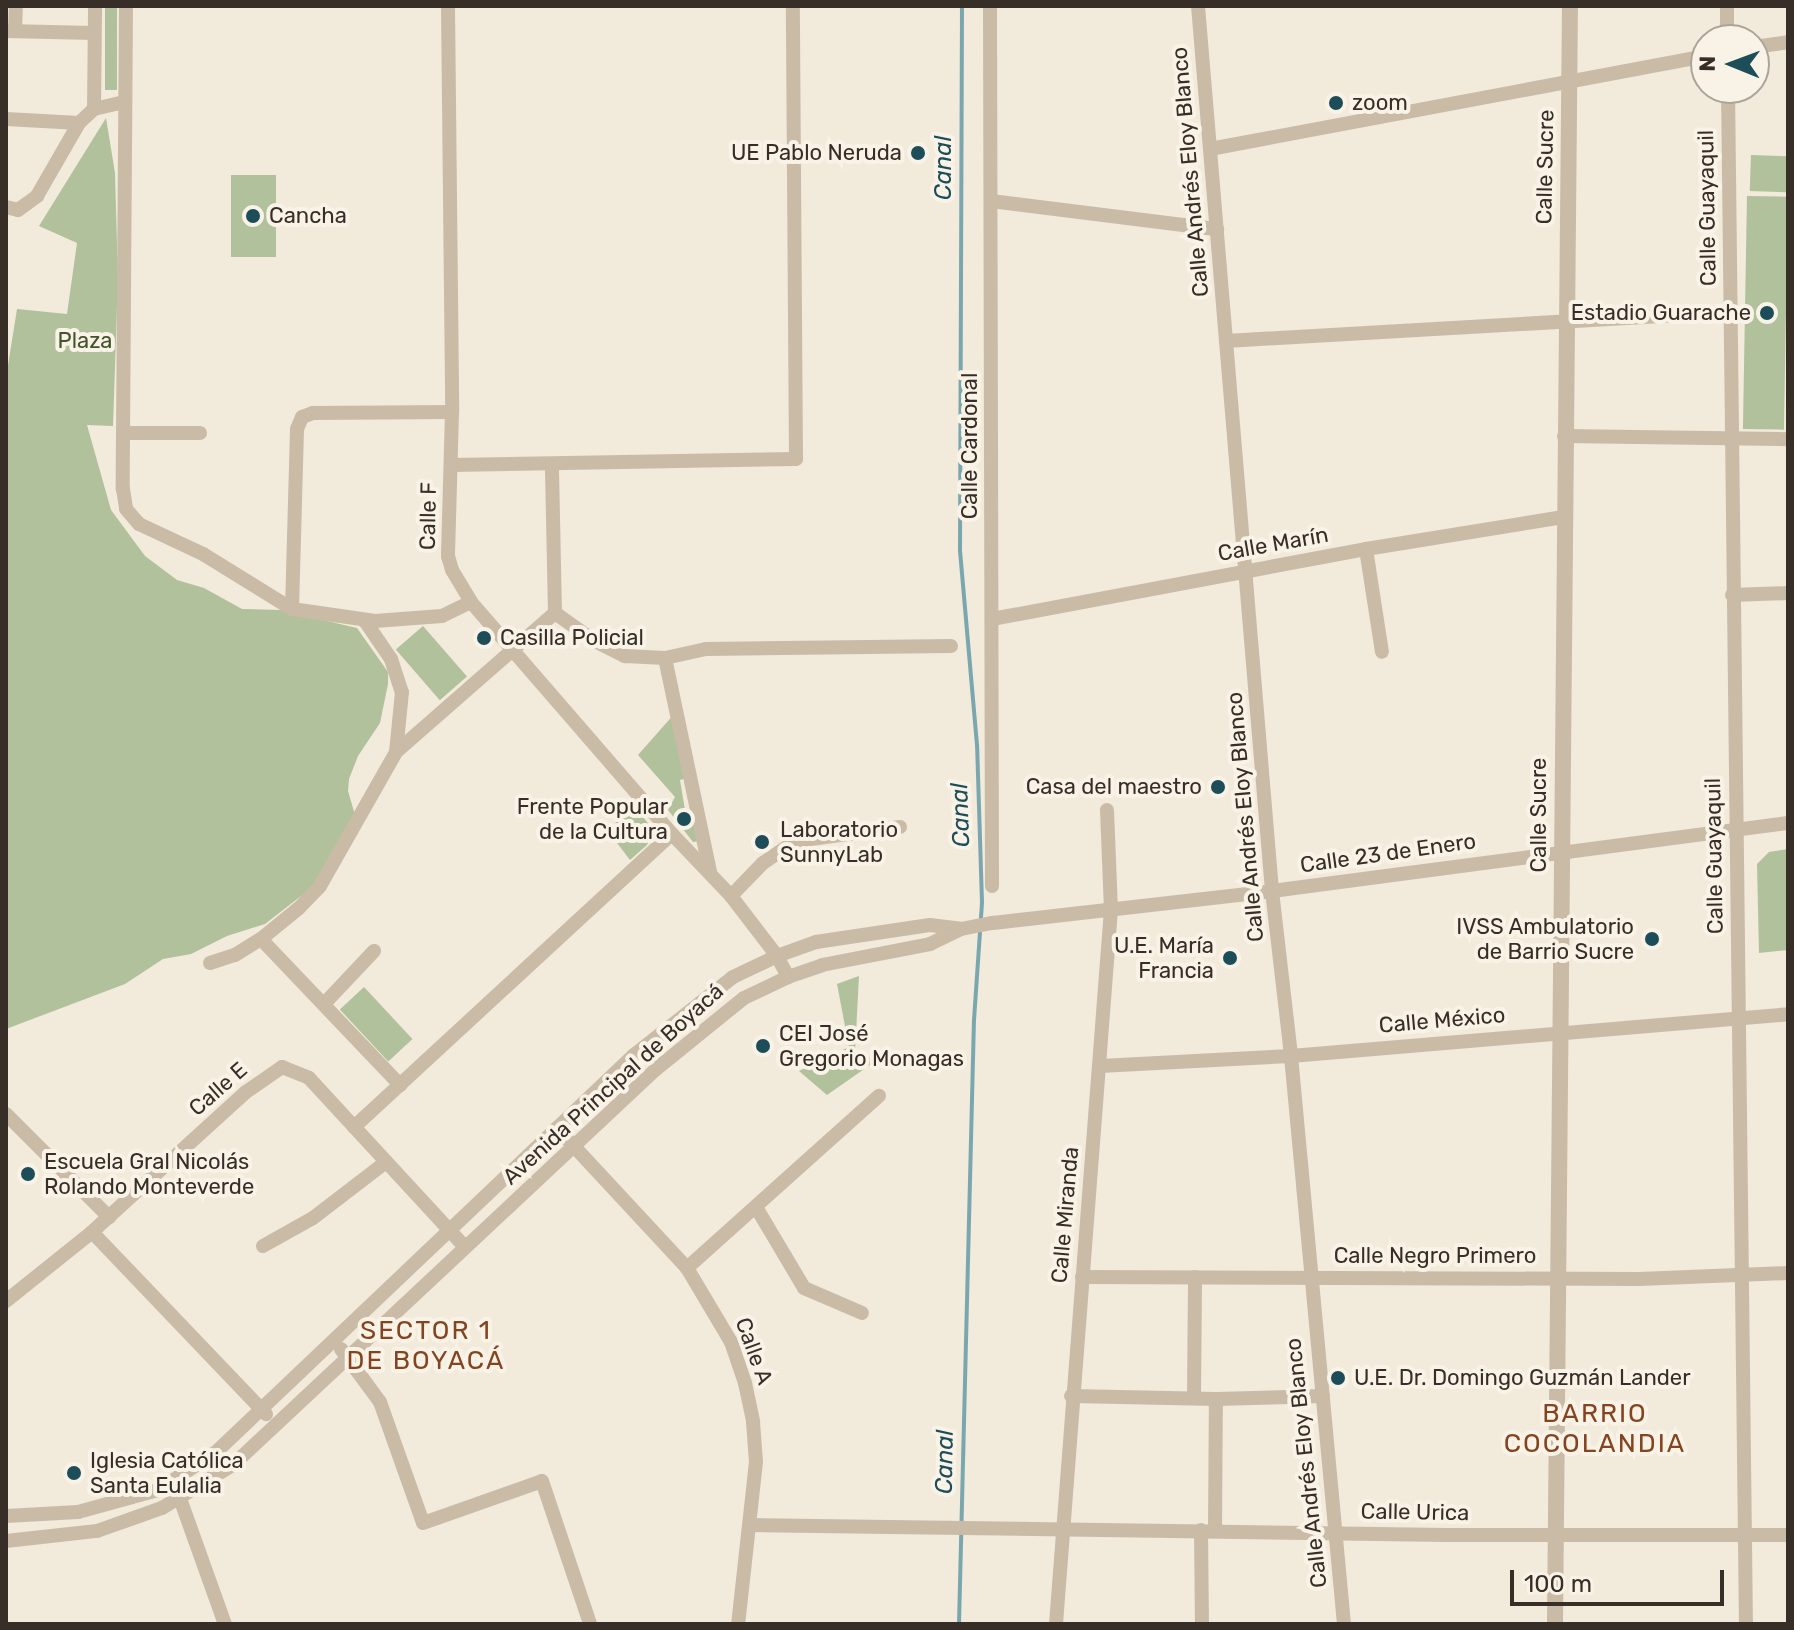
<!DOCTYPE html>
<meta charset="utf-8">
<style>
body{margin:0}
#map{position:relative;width:1794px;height:1630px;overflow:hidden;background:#f2eadb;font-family:Rubik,sans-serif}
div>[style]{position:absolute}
.green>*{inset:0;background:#b0c19b;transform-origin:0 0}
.stream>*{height:4px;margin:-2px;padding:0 2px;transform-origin:2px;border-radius:2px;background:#7aa7af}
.minor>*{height:14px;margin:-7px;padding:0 7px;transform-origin:7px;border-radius:7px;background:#cabba7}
.tertiary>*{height:16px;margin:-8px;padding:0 8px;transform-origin:8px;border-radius:8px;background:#cabba7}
.dots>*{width:22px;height:22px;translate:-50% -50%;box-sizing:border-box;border:4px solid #f9f3e7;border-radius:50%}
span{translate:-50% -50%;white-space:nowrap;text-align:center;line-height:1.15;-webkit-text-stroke:8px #f9f3e7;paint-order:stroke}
.poi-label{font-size:22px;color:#362e27}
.left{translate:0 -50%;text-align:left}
.right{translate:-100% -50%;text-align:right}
.street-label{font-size:22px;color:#362e27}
.park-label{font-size:22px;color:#41542b}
.water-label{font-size:24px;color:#1d4d58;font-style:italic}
.quarter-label{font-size:26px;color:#854420;letter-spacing:2px}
.frame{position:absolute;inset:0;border:8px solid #362e27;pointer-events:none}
.north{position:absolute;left:1690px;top:24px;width:80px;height:80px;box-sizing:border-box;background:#f9f3e7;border:2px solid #aba49a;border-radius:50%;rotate:271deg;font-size:22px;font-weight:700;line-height:32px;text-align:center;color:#362e27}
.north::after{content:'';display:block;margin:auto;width:28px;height:36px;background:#1d4d58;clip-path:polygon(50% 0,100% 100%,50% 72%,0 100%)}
.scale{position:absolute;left:1510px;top:1570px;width:214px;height:36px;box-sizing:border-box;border:4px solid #362e27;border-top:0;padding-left:10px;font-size:24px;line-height:28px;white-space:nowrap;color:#362e27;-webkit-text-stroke:6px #f9f3e7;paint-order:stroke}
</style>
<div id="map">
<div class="green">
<div style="left:105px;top:6px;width:12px;height:84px"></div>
<div style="clip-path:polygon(106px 118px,115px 173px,118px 278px,113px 426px,87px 425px,111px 510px,145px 556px,177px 580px,204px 588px,242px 609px,280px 610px,357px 628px,388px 672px,388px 684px,380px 723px,358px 756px,349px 779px,348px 791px,355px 815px,319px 882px,265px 924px,227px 936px,191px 954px,163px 959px,125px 984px,6px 1029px,6px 378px,17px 309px,67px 314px,77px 243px,39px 226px)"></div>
<div style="left:1751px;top:155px;width:37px;height:36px;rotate:2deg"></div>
<div style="left:231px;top:175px;width:45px;height:82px"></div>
<div style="left:1747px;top:196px;width:41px;height:233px;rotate:1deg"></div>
<div style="left:423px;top:626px;width:67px;height:36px;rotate:49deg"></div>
<div style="clip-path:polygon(676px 712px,690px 777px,680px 780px,685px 810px,697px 810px,700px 841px,693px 842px,668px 810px,675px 797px,638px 755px)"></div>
<div style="clip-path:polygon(633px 804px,654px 831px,647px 845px,630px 860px,608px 831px)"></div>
<div style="clip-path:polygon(1788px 849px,1788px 950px,1759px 953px,1757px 864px,1769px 852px)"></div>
<div style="clip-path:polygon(859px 976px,855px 1052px,877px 1060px,827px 1095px,799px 1071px,849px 1047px,837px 984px)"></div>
<div style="left:364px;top:987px;width:71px;height:33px;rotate:47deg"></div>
</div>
<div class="stream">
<div style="left:959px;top:1624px;width:604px;rotate:-88.58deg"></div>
<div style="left:974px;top:1020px;width:118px;rotate:-86.1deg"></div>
<div style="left:982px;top:902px;width:157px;rotate:-91.8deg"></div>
<div style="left:977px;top:745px;width:195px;rotate:-95deg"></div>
<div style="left:960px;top:551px;width:545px;rotate:-89.79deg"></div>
</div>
<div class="minor">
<div style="left:126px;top:6px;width:483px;rotate:90.4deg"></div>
<div style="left:123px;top:489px;width:20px;rotate:81deg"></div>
<div style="left:126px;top:509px;width:20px;rotate:49deg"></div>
<div style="left:139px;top:524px;width:71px;rotate:25.1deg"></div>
<div style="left:203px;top:554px;width:105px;rotate:31.7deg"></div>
<div style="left:292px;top:609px;width:84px;rotate:8.2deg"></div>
<div style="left:375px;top:621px;width:67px;rotate:-4.3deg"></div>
<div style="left:442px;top:616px;width:32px;rotate:-26deg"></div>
<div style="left:448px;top:6px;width:406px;rotate:89.4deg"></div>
<div style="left:452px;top:412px;width:144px;rotate:91.6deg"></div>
<div style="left:448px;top:556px;width:15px;rotate:74deg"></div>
<div style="left:452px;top:570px;width:37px;rotate:59deg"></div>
<div style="left:471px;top:602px;width:307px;rotate:49.1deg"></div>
<div style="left:672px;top:834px;width:86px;rotate:46.4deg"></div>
<div style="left:731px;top:896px;width:76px;rotate:52.5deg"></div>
<div style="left:777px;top:956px;width:24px;rotate:62deg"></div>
<div style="left:990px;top:6px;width:880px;rotate:89.87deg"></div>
<div style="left:1198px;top:6px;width:888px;rotate:85.22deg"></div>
<div style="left:1272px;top:891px;width:166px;rotate:83.4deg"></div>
<div style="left:1291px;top:1056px;width:570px;rotate:84.67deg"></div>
<div style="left:1727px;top:6px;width:34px;rotate:90deg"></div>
<div style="left:6px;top:31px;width:88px;rotate:1.3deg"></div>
<div style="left:15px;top:31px;width:25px;rotate:-88deg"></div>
<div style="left:1754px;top:47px;width:34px;rotate:-8deg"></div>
<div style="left:1728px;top:88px;width:1536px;rotate:89.33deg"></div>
<div style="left:94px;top:109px;width:103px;rotate:-89.4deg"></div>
<div style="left:6px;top:119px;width:73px;rotate:3.1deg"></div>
<div style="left:1210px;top:149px;width:505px;rotate:-10.62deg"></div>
<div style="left:991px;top:201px;width:228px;rotate:7.1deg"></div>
<div style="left:6px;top:207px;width:12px;rotate:14deg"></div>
<div style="left:18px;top:210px;width:24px;rotate:-36deg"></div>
<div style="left:37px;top:196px;width:84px;rotate:-60.1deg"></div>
<div style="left:79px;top:123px;width:21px;rotate:-43deg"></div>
<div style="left:94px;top:109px;width:32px;rotate:-13deg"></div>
<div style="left:1226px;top:341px;width:505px;rotate:-3.29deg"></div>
<div style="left:123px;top:433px;width:77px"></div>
<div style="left:1564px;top:436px;width:224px;rotate:0.8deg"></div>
<div style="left:451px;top:465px;width:345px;rotate:-1deg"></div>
<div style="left:796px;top:459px;width:453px;rotate:-90.4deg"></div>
<div style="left:1366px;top:549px;width:104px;rotate:81.2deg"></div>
<div style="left:1732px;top:595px;width:56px;rotate:-2deg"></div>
<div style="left:292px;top:609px;width:180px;rotate:-88.4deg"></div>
<div style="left:297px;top:429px;width:13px;rotate:-67deg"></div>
<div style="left:302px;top:417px;width:12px;rotate:-20deg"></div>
<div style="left:313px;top:413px;width:139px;rotate:-0.4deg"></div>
<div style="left:555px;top:613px;width:47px;rotate:35.4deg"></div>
<div style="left:593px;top:640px;width:36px;rotate:27deg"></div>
<div style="left:625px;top:656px;width:40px;rotate:2.9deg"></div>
<div style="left:665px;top:658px;width:42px;rotate:-12.4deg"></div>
<div style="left:706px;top:649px;width:245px;rotate:-0.7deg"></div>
<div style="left:992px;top:619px;width:380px;rotate:-10.6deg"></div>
<div style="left:1366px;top:549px;width:200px;rotate:-9.2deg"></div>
<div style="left:365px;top:621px;width:46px;rotate:55.6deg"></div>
<div style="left:391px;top:659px;width:35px;rotate:72deg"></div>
<div style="left:402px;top:692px;width:60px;rotate:95.7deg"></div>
<div style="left:665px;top:658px;width:218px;rotate:78.1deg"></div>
<div style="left:731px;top:896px;width:46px;rotate:-45.9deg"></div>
<div style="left:763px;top:863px;width:40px;rotate:-34deg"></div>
<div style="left:796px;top:841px;width:105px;rotate:-7.7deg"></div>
<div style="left:261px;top:939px;width:202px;rotate:46.4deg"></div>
<div style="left:210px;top:963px;width:26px;rotate:-18deg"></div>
<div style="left:235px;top:955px;width:31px;rotate:-32deg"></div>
<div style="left:261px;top:939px;width:49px;rotate:-39.2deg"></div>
<div style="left:299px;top:908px;width:30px;rotate:-46deg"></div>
<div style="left:320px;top:886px;width:154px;rotate:-60.4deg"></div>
<div style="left:396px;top:752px;width:211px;rotate:-41.2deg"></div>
<div style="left:555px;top:613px;width:149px;rotate:-91.2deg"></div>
<div style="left:324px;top:1004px;width:73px;rotate:-46.7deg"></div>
<div style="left:1100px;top:1066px;width:191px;rotate:-3deg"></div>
<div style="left:1291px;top:1056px;width:499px;rotate:-4.8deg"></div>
<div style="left:6px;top:1114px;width:146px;rotate:45deg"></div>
<div style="left:354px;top:1127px;width:432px;rotate:-42.7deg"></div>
<div style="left:557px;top:1128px;width:191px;rotate:47.1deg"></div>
<div style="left:687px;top:1268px;width:86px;rotate:59.3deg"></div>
<div style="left:731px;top:1342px;width:43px;rotate:71.1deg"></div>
<div style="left:745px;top:1383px;width:40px;rotate:78deg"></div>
<div style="left:753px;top:1422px;width:40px;rotate:85.7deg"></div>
<div style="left:756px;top:1462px;width:163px;rotate:96.3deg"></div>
<div style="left:756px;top:1207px;width:94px;rotate:59.3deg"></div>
<div style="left:804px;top:1288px;width:63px;rotate:23.3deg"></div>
<div style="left:92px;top:1232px;width:252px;rotate:46.3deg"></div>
<div style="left:263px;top:1246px;width:57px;rotate:-29.2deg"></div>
<div style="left:313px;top:1218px;width:92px;rotate:-37.5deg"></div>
<div style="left:687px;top:1268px;width:258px;rotate:-41.9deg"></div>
<div style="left:1082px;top:1277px;width:557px;rotate:0.21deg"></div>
<div style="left:1639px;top:1279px;width:149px;rotate:-2.3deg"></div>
<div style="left:6px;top:1301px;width:110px;rotate:-38.7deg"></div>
<div style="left:92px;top:1232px;width:208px;rotate:-42.3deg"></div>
<div style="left:246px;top:1092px;width:44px;rotate:-34.8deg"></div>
<div style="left:282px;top:1067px;width:29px;rotate:22deg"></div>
<div style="left:309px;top:1078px;width:230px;rotate:47.3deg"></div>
<div style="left:341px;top:1349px;width:66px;rotate:53.7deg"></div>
<div style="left:380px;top:1402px;width:128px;rotate:70.4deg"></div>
<div style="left:423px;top:1523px;width:126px;rotate:-19.4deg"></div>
<div style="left:542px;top:1481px;width:151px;rotate:71.4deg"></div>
<div style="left:1071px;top:1396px;width:145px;rotate:1.2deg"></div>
<div style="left:1216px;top:1399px;width:107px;rotate:-1.6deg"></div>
<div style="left:1194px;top:1398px;width:121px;rotate:-89.5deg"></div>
<div style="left:178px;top:1493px;width:139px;rotate:70.3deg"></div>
<div style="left:6px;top:1516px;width:72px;rotate:-3.2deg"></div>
<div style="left:78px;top:1512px;width:83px;rotate:-15.4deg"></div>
<div style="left:158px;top:1490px;width:68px;rotate:-33deg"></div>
<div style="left:215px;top:1453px;width:578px;rotate:-43.53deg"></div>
<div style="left:634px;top:1055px;width:126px;rotate:-38.2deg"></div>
<div style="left:733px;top:977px;width:49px;rotate:-25.5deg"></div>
<div style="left:777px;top:956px;width:41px;rotate:-19.7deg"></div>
<div style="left:816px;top:942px;width:115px;rotate:-8.5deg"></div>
<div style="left:930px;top:925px;width:31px;rotate:7deg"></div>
<div style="left:750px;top:1525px;width:696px;rotate:0.82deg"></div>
<div style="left:1446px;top:1535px;width:342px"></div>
<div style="left:1215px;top:1529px;width:130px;rotate:-89.6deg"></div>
<div style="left:1201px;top:1530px;width:94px;rotate:89.4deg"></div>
<div style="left:6px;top:1541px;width:92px;rotate:-6.3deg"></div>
<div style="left:97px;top:1531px;width:69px;rotate:-19.5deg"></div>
<div style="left:162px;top:1508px;width:84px;rotate:-31.4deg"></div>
<div style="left:234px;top:1464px;width:577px;rotate:-43.1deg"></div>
<div style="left:655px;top:1070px;width:114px;rotate:-39deg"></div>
<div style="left:744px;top:998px;width:49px;rotate:-25.5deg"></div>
<div style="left:788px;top:977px;width:36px;rotate:-19deg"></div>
<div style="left:822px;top:965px;width:110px;rotate:-11deg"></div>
<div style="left:930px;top:944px;width:34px;rotate:-26deg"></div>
<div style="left:961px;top:929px;width:33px;rotate:-11deg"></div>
<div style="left:993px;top:923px;width:281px;rotate:-6.5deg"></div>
<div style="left:1272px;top:891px;width:520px;rotate:-7.51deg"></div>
<div style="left:1056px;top:1624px;width:716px;rotate:-85.6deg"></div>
<div style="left:1111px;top:910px;width:100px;rotate:-92.3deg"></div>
</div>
<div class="tertiary">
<div style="left:1555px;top:1624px;width:1618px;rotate:-89.47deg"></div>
</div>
<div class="dots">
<div style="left:1336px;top:103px;background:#1d4d58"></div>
<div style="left:918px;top:153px;background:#1d4d58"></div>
<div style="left:253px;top:216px;background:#1d4d58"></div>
<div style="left:1767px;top:313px;background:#1d4d58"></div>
<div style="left:484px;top:638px;background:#1d4d58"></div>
<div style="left:1218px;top:787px;background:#1d4d58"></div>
<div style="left:684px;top:819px;background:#1d4d58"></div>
<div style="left:762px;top:842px;background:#1d4d58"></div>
<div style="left:1652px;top:939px;background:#1d4d58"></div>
<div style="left:1230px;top:958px;background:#1d4d58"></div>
<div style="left:763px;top:1046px;background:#1d4d58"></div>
<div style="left:28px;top:1174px;background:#1d4d58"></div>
<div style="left:1338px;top:1378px;background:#1d4d58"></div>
<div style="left:74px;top:1473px;background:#1d4d58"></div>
</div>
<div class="poi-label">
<span class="left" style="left:1352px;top:103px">zoom</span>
<span class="right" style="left:902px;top:153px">UE Pablo Neruda</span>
<span class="left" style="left:269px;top:216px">Cancha</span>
<span class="right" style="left:1751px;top:313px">Estadio Guarache</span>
<span class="left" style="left:500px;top:638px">Casilla Policial</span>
<span class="right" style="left:1202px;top:787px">Casa del maestro</span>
<span class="right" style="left:668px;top:819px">Frente Popular<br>de la Cultura</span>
<span class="left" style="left:780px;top:842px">Laboratorio<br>SunnyLab</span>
<span class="right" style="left:1634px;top:939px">IVSS Ambulatorio<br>de Barrio Sucre</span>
<span class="right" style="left:1214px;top:958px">U.E. María<br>Francia</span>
<span class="left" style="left:779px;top:1046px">CEI José<br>Gregorio Monagas</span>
<span class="left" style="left:44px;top:1174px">Escuela Gral Nicolás<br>Rolando Monteverde</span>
<span class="left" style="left:1354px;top:1378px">U.E. Dr. Domingo Guzmán Lander</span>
<span class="left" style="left:90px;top:1473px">Iglesia Católica<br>Santa Eulalia</span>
</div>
<div class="street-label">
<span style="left:1545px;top:167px;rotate:-89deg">Calle Sucre</span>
<span style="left:1190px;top:172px;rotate:-95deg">Calle Andrés Eloy Blanco</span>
<span style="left:1707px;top:208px;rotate:-91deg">Calle Guayaquil</span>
<span style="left:970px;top:446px;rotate:-90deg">Calle Cardonal</span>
<span style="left:428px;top:516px;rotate:-89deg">Calle F</span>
<span style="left:1273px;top:544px;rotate:-10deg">Calle Marín</span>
<span style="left:1539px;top:815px;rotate:-90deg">Calle Sucre</span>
<span style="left:1245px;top:817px;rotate:-95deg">Calle Andrés Eloy Blanco</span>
<span style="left:1388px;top:853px;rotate:-8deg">Calle 23 de Enero</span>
<span style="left:1714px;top:856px;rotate:-91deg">Calle Guayaquil</span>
<span style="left:1442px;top:1020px;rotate:-5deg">Calle México</span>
<span style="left:613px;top:1084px;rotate:-42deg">Avenida Principal de Boyacá</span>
<span style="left:218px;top:1089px;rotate:-41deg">Calle E</span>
<span style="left:1065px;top:1215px;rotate:-85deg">Calle Miranda</span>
<span style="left:1435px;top:1256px">Calle Negro Primero</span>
<span style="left:754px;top:1351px;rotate:70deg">Calle A</span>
<span style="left:1306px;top:1463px;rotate:-96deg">Calle Andrés Eloy Blanco</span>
<span style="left:1415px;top:1512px;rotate:1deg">Calle Urica</span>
</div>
<div class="park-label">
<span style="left:85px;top:341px">Plaza</span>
</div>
<div class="water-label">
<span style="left:944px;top:168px;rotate:-90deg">Canal</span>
<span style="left:961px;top:815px;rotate:-92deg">Canal</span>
<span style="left:945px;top:1462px;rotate:-89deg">Canal</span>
</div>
<div class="quarter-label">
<span style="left:426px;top:1346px">SECTOR 1<br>DE BOYACÁ</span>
<span style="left:1595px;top:1429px">BARRIO<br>COCOLANDIA</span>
</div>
<div class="frame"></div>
<div class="north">N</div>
<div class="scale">100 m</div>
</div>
